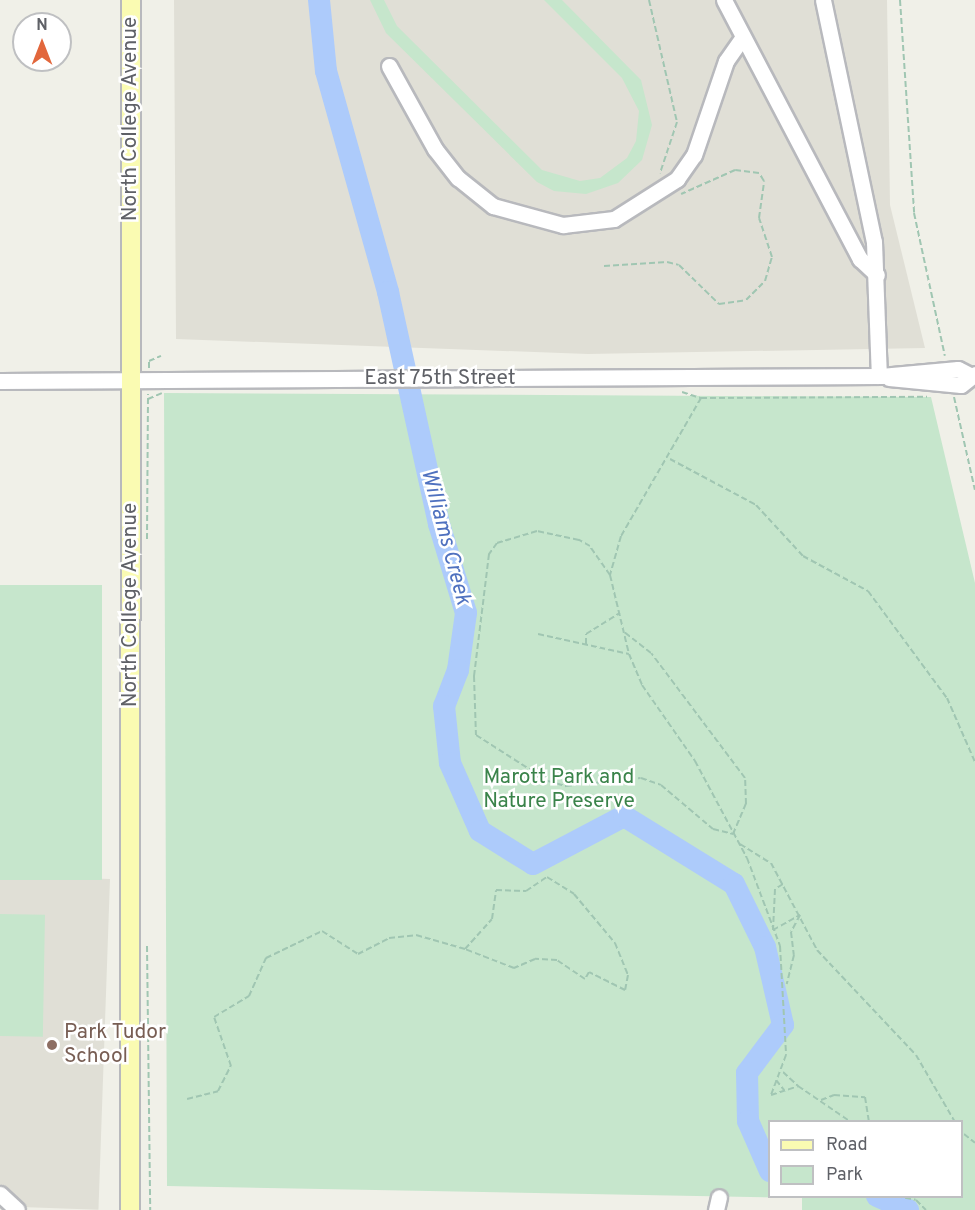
<!DOCTYPE html>
<style>
body{margin:0}
#map{position:relative;width:975px;height:1210px;overflow:hidden;background:#f0f0e8;font-family:Overpass,sans-serif}
div>[style]{position:absolute}
.education>*{inset:0;background:#e0dfd6;transform-origin:0 0}
.green>*{inset:0;background:#c6e6cc;transform-origin:0 0}
.river>*{height:22px;margin:-11px;padding:0 11px;transform-origin:11px;border-radius:11px;background:#adcbfb}
.path>*{height:2px;margin-top:-1px;transform-origin:0;background:repeating-linear-gradient(90deg,#a0c6b2 0 6px,transparent 0 9px)}
.roads{filter:drop-shadow(2px 0 #b8b9bd) drop-shadow(-2px 0 #b8b9bd) drop-shadow(0 2px #b8b9bd) drop-shadow(0 -2px #b8b9bd)}
.minor>*{height:15px;margin:-7.5px;padding:0 7.5px;transform-origin:7.5px;border-radius:7.5px;background:#fff}
.major>*{height:18px;margin:-9px;padding:0 9px;transform-origin:9px;border-radius:9px;background:#fafbb2}
.dots>*{width:16px;height:16px;translate:-50% -50%;box-sizing:border-box;border:3px solid #fff;border-radius:50%}
span{translate:-50% -50%;white-space:nowrap;text-align:center;line-height:1.15;-webkit-text-stroke:5px #fff;paint-order:stroke}
.street-label{font-size:21px;color:#5f6167}
.park-label{font-size:21px;color:#3a834a}
.education-label{font-size:21px;color:#785e54}
.left{translate:0 -50%;text-align:left}
.water-label{font-size:22px;color:#4f71bf;font-style:italic}
.legend{position:absolute;left:768px;top:1120px;width:195px;height:78px;box-sizing:border-box;background:#fff;border:2px solid #bfc0c2;margin:0;padding:8px 10px;list-style:none;font-size:18px;color:#5f6167}
.legend li{display:flex;align-items:center;gap:12px;height:30px}
.legend b{width:30px;border:2px solid #bfc0c2}
.north{position:absolute;left:12px;top:12px;width:60px;height:60px;box-sizing:border-box;background:#fff;border:2px solid #bfc0c2;border-radius:50%;rotate:0deg;font-size:16px;font-weight:700;line-height:24px;text-align:center;color:#5f6167}
.north::after{content:'';display:block;margin:auto;width:21px;height:27px;background:#e2673c;clip-path:polygon(50% 0,100% 100%,50% 72%,0 100%)}
</style>
<div id="map">
<div class="education">
<div style="clip-path:polygon(174px 0,887px 0,890px 205px,925px 348px,588px 354px,176px 339px)"></div>
<div style="left:110px;top:879px;width:331px;height:110px;rotate:92deg"></div>
</div>
<div class="green">
<div style="clip-path:polygon(370px 0,384px 0,397px 26px,542px 170px,580px 181px,600px 178px,627px 158px,636px 141px,639px 111px,622px 78px,544px 0,562px 0,641px 80px,652px 125px,642px 160px,618px 183px,586px 194px,554px 191px,537px 182px,386px 33px)"></div>
<div style="clip-path:polygon(evenodd,164px 393px,931px 397px,975px 583px,975px 1210px,802px 1210px,802px 1198px,167px 1186px,164px 393px,770px 1122px,962px 1122px,962px 1196px,770px 1196px,770px 1122px)"></div>
<div style="left:0;top:585px;width:102px;height:295px"></div>
<div style="left:0;top:914px;width:45px;height:122px;rotate:1deg"></div>
</div>
<div class="river">
<div style="left:319px;top:0;width:71px;rotate:84.4deg"></div>
<div style="left:326px;top:71px;width:230px;rotate:74.3deg"></div>
<div style="left:388px;top:292px;width:238px;rotate:77.6deg"></div>
<div style="left:439px;top:524px;width:93px;rotate:73.1deg"></div>
<div style="left:466px;top:613px;width:58px;rotate:98deg"></div>
<div style="left:458px;top:670px;width:39px;rotate:111deg"></div>
<div style="left:444px;top:706px;width:57px;rotate:84deg"></div>
<div style="left:450px;top:763px;width:74px;rotate:66.2deg"></div>
<div style="left:480px;top:831px;width:62px;rotate:31.9deg"></div>
<div style="left:533px;top:864px;width:103px;rotate:-27.8deg"></div>
<div style="left:624px;top:816px;width:129px;rotate:31.7deg"></div>
<div style="left:734px;top:884px;width:70px;rotate:63.8deg"></div>
<div style="left:765px;top:947px;width:80px;rotate:77deg"></div>
<div style="left:783px;top:1025px;width:60px;rotate:126.9deg"></div>
<div style="left:747px;top:1073px;width:48px;rotate:88.8deg"></div>
<div style="left:748px;top:1121px;width:55px;rotate:66.3deg"></div>
<div style="left:877px;top:1196px;width:34px;rotate:24deg"></div>
</div>
<div class="path">
<div style="left:649px;top:0;width:125px;rotate:77.1deg"></div>
<div style="left:677px;top:122px;width:54px;rotate:108.4deg"></div>
<div style="left:900px;top:0;width:213px;rotate:86.2deg"></div>
<div style="left:914px;top:213px;width:146px;rotate:77.8deg"></div>
<div style="left:604px;top:266px;width:63px;rotate:-3.6deg"></div>
<div style="left:667px;top:262px;width:12px;rotate:14deg"></div>
<div style="left:679px;top:265px;width:56px;rotate:44.3deg"></div>
<div style="left:719px;top:304px;width:27px;rotate:-8deg"></div>
<div style="left:746px;top:300px;width:27px;rotate:-45deg"></div>
<div style="left:765px;top:281px;width:25px;rotate:-74deg"></div>
<div style="left:772px;top:257px;width:41px;rotate:-108.4deg"></div>
<div style="left:759px;top:218px;width:37px;rotate:-82deg"></div>
<div style="left:764px;top:181px;width:9px;rotate:-122deg"></div>
<div style="left:759px;top:173px;width:24px;rotate:-173deg"></div>
<div style="left:735px;top:170px;width:59px;rotate:156deg"></div>
<div style="left:149px;top:368px;width:7px;rotate:-90deg"></div>
<div style="left:149px;top:361px;width:13px;rotate:-23deg"></div>
<div style="left:682px;top:392px;width:20px;rotate:18deg"></div>
<div style="left:701px;top:398px;width:226px;rotate:-0.3deg"></div>
<div style="left:954px;top:397px;width:95px;rotate:77.3deg"></div>
<div style="left:701px;top:398px;width:160px;rotate:120.1deg"></div>
<div style="left:621px;top:536px;width:41px;rotate:105.8deg"></div>
<div style="left:610px;top:575px;width:81px;rotate:76.5deg"></div>
<div style="left:629px;top:654px;width:34px;rotate:67deg"></div>
<div style="left:642px;top:685px;width:93px;rotate:55.1deg"></div>
<div style="left:695px;top:761px;width:110px;rotate:61.8deg"></div>
<div style="left:747px;top:858px;width:94px;rotate:69.4deg"></div>
<div style="left:780px;top:946px;width:109px;rotate:86.8deg"></div>
<div style="left:786px;top:1055px;width:43px;rotate:110.6deg"></div>
<div style="left:771px;top:1095px;width:28px;rotate:-18deg"></div>
<div style="left:798px;top:1086px;width:64px;rotate:34.2deg"></div>
<div style="left:148px;top:399px;width:15px;rotate:-23deg"></div>
<div style="left:670px;top:459px;width:98px;rotate:28.1deg"></div>
<div style="left:756px;top:505px;width:69px;rotate:47.3deg"></div>
<div style="left:803px;top:556px;width:74px;rotate:28.3deg"></div>
<div style="left:868px;top:591px;width:133px;rotate:53.6deg"></div>
<div style="left:947px;top:698px;width:70px;rotate:66.4deg"></div>
<div style="left:147px;top:539px;width:145px;rotate:-89.6deg"></div>
<div style="left:610px;top:575px;width:35px;rotate:-125deg"></div>
<div style="left:590px;top:546px;width:13px;rotate:-151deg"></div>
<div style="left:579px;top:540px;width:43px;rotate:-167.9deg"></div>
<div style="left:537px;top:531px;width:42px;rotate:163.3deg"></div>
<div style="left:497px;top:543px;width:14px;rotate:126deg"></div>
<div style="left:489px;top:554px;width:123px;rotate:97deg"></div>
<div style="left:474px;top:676px;width:59px;rotate:88.1deg"></div>
<div style="left:476px;top:735px;width:85px;rotate:32.6deg"></div>
<div style="left:548px;top:781px;width:19px;rotate:16deg"></div>
<div style="left:566px;top:786px;width:75px;rotate:-6.1deg"></div>
<div style="left:641px;top:778px;width:21px;rotate:19deg"></div>
<div style="left:661px;top:785px;width:68px;rotate:40.2deg"></div>
<div style="left:713px;top:829px;width:21px;rotate:14deg"></div>
<div style="left:733px;top:834px;width:33px;rotate:-67deg"></div>
<div style="left:746px;top:804px;width:26px;rotate:-92deg"></div>
<div style="left:745px;top:778px;width:156px;rotate:-126.9deg"></div>
<div style="left:651px;top:653px;width:34px;rotate:-142deg"></div>
<div style="left:538px;top:634px;width:93px;rotate:12.4deg"></div>
<div style="left:586px;top:644px;width:10px;rotate:-90deg"></div>
<div style="left:586px;top:634px;width:40px;rotate:-32deg"></div>
<div style="left:740px;top:844px;width:36px;rotate:32deg"></div>
<div style="left:771px;top:863px;width:98px;rotate:62.1deg"></div>
<div style="left:817px;top:950px;width:144px;rotate:46.7deg"></div>
<div style="left:916px;top:1055px;width:78px;rotate:59.8deg"></div>
<div style="left:783px;top:884px;width:9px;rotate:148deg"></div>
<div style="left:775px;top:889px;width:41px;rotate:92.8deg"></div>
<div style="left:773px;top:930px;width:31px;rotate:-29deg"></div>
<div style="left:800px;top:915px;width:19px;rotate:118deg"></div>
<div style="left:791px;top:932px;width:23px;rotate:83deg"></div>
<div style="left:794px;top:955px;width:30px;rotate:104deg"></div>
<div style="left:147px;top:946px;width:264px;rotate:89.3deg"></div>
<div style="left:783px;top:1072px;width:21px;rotate:43deg"></div>
<div style="left:776px;top:1080px;width:13px;rotate:51deg"></div>
<div style="left:187px;top:1099px;width:32px;rotate:-14deg"></div>
<div style="left:218px;top:1091px;width:28px;rotate:-63deg"></div>
<div style="left:231px;top:1066px;width:52px;rotate:-109.1deg"></div>
<div style="left:214px;top:1017px;width:41px;rotate:-31deg"></div>
<div style="left:249px;top:996px;width:42px;rotate:-65.9deg"></div>
<div style="left:266px;top:958px;width:62px;rotate:-25.7deg"></div>
<div style="left:322px;top:931px;width:43px;rotate:32.6deg"></div>
<div style="left:358px;top:954px;width:35px;rotate:-27deg"></div>
<div style="left:389px;top:938px;width:27px;rotate:-6deg"></div>
<div style="left:416px;top:935px;width:51px;rotate:15.9deg"></div>
<div style="left:465px;top:949px;width:40px;rotate:-48deg"></div>
<div style="left:492px;top:919px;width:29px;rotate:-82deg"></div>
<div style="left:496px;top:890px;width:30px;rotate:2deg"></div>
<div style="left:526px;top:891px;width:25px;rotate:-34deg"></div>
<div style="left:547px;top:877px;width:32px;rotate:32deg"></div>
<div style="left:574px;top:894px;width:64px;rotate:50.1deg"></div>
<div style="left:615px;top:943px;width:35px;rotate:68deg"></div>
<div style="left:628px;top:975px;width:15px;rotate:101deg"></div>
<div style="left:625px;top:990px;width:40px;rotate:-153.4deg"></div>
<div style="left:589px;top:972px;width:8px;rotate:120deg"></div>
<div style="left:585px;top:979px;width:34px;rotate:-146deg"></div>
<div style="left:557px;top:960px;width:22px;rotate:-177deg"></div>
<div style="left:535px;top:959px;width:23px;rotate:157deg"></div>
<div style="left:514px;top:968px;width:53px;rotate:-158.8deg"></div>
<div style="left:821px;top:1100px;width:14px;rotate:-21deg"></div>
<div style="left:834px;top:1095px;width:31px;rotate:4deg"></div>
<div style="left:865px;top:1097px;width:25px;rotate:81deg"></div>
<div style="left:962px;top:1130px;width:15px;rotate:90deg"></div>
<div style="left:964px;top:1134px;width:14px;rotate:39deg"></div>
<div style="left:896px;top:1196px;width:20px;rotate:11deg"></div>
<div style="left:916px;top:1200px;width:14px;rotate:45deg"></div>
</div>
<div class="roads">
<div class="minor">
<div style="left:724px;top:0;width:293px;rotate:62.3deg"></div>
<div style="left:860px;top:259px;width:23px;rotate:43deg"></div>
<div style="left:823px;top:0;width:247px;rotate:78.1deg"></div>
<div style="left:874px;top:242px;width:134px;rotate:87.9deg"></div>
<div style="left:389px;top:66px;width:95px;rotate:61deg"></div>
<div style="left:435px;top:149px;width:37px;rotate:52deg"></div>
<div style="left:458px;top:178px;width:45px;rotate:38.7deg"></div>
<div style="left:493px;top:206px;width:73px;rotate:15.2deg"></div>
<div style="left:563px;top:225px;width:51px;rotate:-6.7deg"></div>
<div style="left:614px;top:219px;width:75px;rotate:-32.4deg"></div>
<div style="left:677px;top:179px;width:29px;rotate:-55deg"></div>
<div style="left:694px;top:155px;width:99px;rotate:-71.2deg"></div>
<div style="left:726px;top:61px;width:29px;rotate:-55deg"></div>
<div style="left:889px;top:378px;width:72px;rotate:5.6deg"></div>
<div style="left:961px;top:385px;width:18px;rotate:-38deg"></div>
<div style="left:0;top:381px;width:881px;rotate:-0.33deg"></div>
<div style="left:881px;top:376px;width:77px;rotate:-5.2deg"></div>
<div style="left:958px;top:369px;width:13px;rotate:27deg"></div>
<div style="left:0;top:1194px;width:23px;rotate:43deg"></div>
<div style="left:716px;top:1210px;width:13px;rotate:-77deg"></div>
</div>
<div class="major">
<div style="left:130px;top:1210px;width:1210px;rotate:-89.95deg"></div>
</div>
</div>
<div class="dots">
<div style="left:52px;top:1045px;background:#8d6e63"></div>
</div>
<div class="street-label">
<span style="left:131px;top:119px;rotate:-90deg">North College Avenue</span>
<span style="left:440px;top:379px">East 75th Street</span>
<span style="left:131px;top:605px;rotate:-90deg">North College Avenue</span>
</div>
<div class="park-label">
<span style="left:559px;top:790px">Marott Park and<br>Nature Preserve</span>
</div>
<div class="education-label">
<span class="left" style="left:64px;top:1045px">Park Tudor<br>School</span>
</div>
<div class="water-label">
<span style="left:445px;top:537px;rotate:75deg">Williams Creek</span>
</div>
<ul class="legend">
<li><b style="height:8px;background:#fafbb2"></b>Road</li>
<li><b style="height:16px;background:#c6e6cc"></b>Park</li>
</ul>
<div class="north">N</div>
</div>
